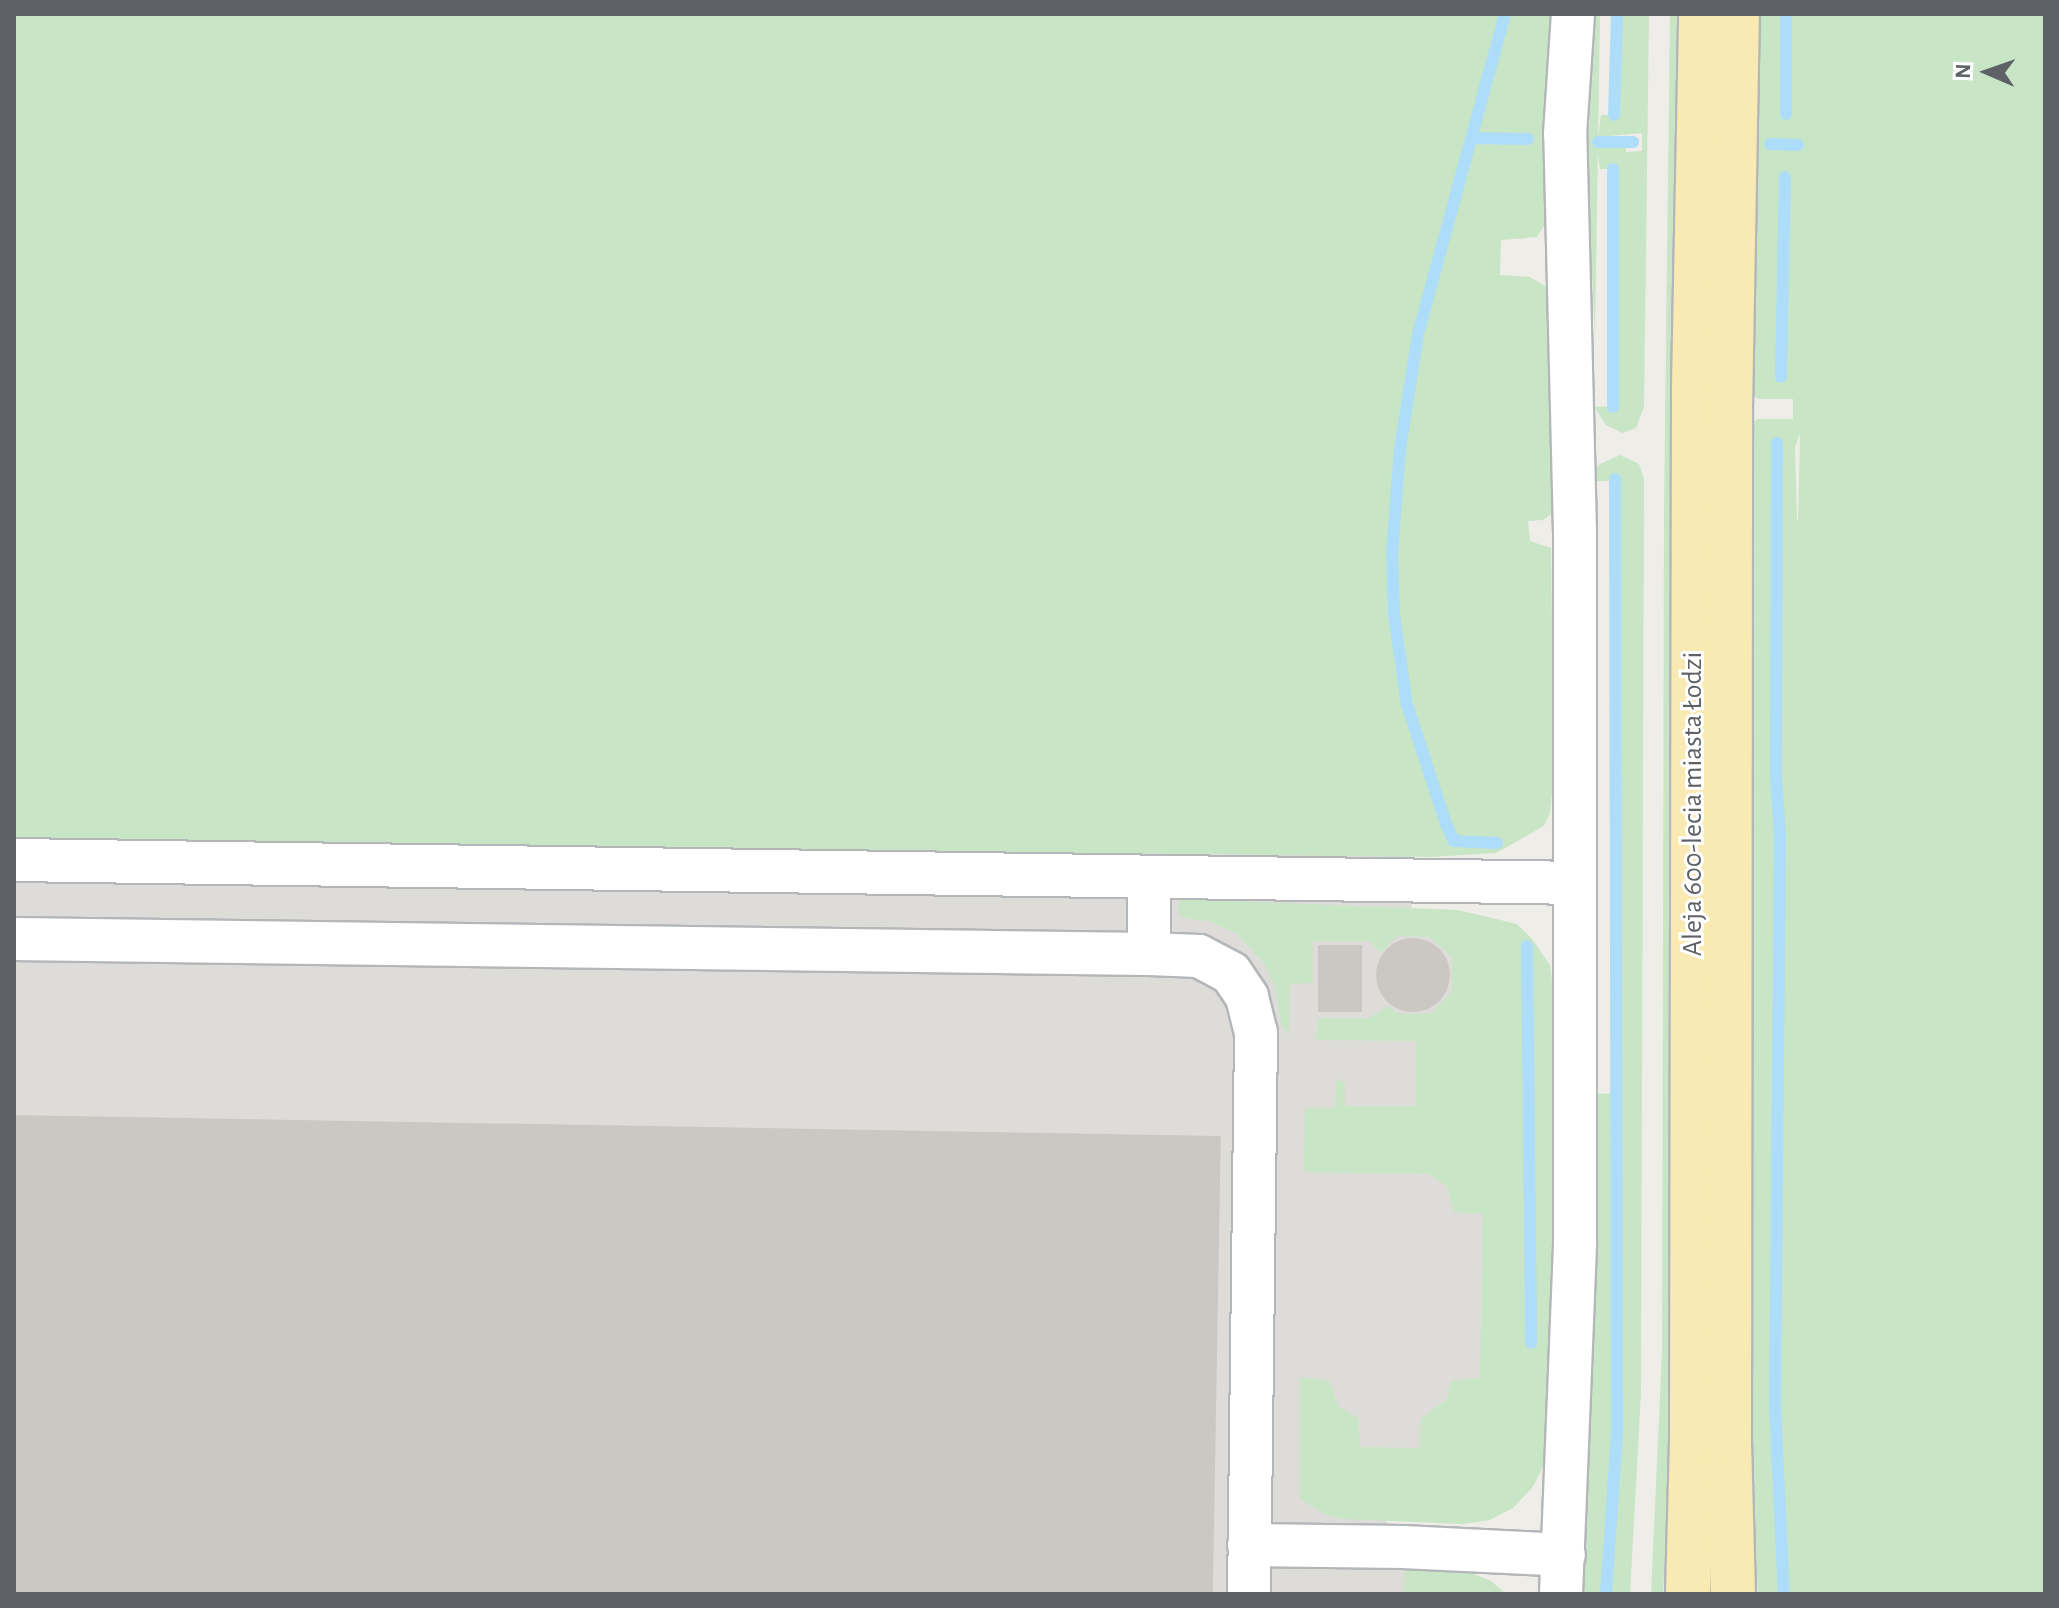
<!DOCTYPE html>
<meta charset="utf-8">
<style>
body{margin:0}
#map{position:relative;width:2059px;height:1608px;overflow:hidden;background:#efede7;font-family:"Alegreya Sans",sans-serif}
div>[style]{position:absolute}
.industrial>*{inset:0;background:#dedcd9}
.green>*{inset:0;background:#c8e5c6}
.stream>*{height:12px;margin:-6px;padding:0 6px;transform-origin:6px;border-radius:6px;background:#aeddf9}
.building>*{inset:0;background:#cbc8c4;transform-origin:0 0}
.round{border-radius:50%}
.roads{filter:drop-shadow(2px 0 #b4b7ba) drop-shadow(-2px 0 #b4b7ba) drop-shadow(0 2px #b4b7ba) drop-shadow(0 -2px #b4b7ba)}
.minor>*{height:42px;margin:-21px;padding:0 21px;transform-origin:21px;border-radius:21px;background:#fff}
.major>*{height:44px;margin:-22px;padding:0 22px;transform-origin:22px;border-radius:22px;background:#f9e9b2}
span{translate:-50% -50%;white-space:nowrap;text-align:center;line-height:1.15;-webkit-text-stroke:6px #fff;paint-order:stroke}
.street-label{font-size:28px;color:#5e6266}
.frame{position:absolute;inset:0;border:16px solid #5e6266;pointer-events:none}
.north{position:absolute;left:1947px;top:32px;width:80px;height:80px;-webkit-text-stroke:6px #fff;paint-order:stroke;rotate:272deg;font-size:22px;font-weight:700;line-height:32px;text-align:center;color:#5e6266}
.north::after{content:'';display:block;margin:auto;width:28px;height:36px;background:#5e6266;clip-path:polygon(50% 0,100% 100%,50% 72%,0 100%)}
</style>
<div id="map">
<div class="industrial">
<div style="clip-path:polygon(14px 814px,1414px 830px,1411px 924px,1507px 930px,1542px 1407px,1387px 1521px,1387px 1569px,1407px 1570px,1406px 1594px,14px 1594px)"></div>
</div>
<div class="green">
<div style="clip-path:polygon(14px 14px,1551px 14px,1543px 117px,1545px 224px,1537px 237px,1501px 240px,1500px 275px,1530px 277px,1548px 288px,1552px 369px,1551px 514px,1543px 520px,1528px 521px,1530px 541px,1551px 548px,1554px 774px,1550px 813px,1544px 826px,1496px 853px,1431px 857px,14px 840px)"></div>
<div style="clip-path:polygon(1595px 14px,1600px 14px,1595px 337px,1587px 169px)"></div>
<div style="clip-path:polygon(1621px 14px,1649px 14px,1644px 407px,1636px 428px,1623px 433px,1606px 425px,1594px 407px,1617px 406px,1616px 169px,1600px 169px,1597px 147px,1626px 147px,1626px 152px,1642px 151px,1642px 133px,1598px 137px,1601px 115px,1618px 115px)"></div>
<div style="clip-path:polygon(1670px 14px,1682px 14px,1672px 1441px,1663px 1594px,1651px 1594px,1662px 1352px,1664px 514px)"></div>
<div style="clip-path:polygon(evenodd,1752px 14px,2045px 14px,2045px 1594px,1758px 1594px,1748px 1460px,1748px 429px,1757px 419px,1793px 419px,1793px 399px,1758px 399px,1747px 389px,1752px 14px,1800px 434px,1798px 521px,1797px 521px,1795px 447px,1800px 434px)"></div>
<div style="clip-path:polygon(1620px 455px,1639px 464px,1644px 479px,1641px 1393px,1630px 1594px,1580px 1594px,1587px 1480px,1594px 1094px,1620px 1093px,1617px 481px,1594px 481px,1598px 465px)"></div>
<div style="clip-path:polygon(1183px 899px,1458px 910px,1517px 924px,1532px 939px,1550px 965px,1555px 1005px,1550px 1442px,1543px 1467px,1532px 1488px,1513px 1508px,1490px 1520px,1463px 1524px,1343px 1519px,1326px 1515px,1300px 1499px,1300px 1377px,1329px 1381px,1338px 1406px,1358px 1418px,1360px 1447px,1420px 1448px,1421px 1418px,1446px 1400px,1451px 1381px,1480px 1378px,1483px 1214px,1454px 1212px,1447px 1186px,1428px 1174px,1304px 1172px,1305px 1108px,1335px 1108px,1337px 1079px,1345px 1083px,1345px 1106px,1416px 1106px,1416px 1041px,1316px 1040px,1318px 1018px,1369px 1018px,1389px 1006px,1397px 1014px,1430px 1014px,1452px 992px,1452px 958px,1430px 937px,1397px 936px,1380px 953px,1370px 941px,1313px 941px,1313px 983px,1290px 984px,1289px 1035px,1282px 1027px,1275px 986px,1264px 963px,1237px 934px,1208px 921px,1181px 918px,1177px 906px)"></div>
<div style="clip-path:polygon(1405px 1568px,1458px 1568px,1491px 1581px,1506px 1594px,1404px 1594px)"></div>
</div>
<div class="stream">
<div style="left:1786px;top:114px;width:100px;rotate:-90deg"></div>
<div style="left:1614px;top:115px;width:101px;rotate:-88.3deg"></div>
<div style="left:1472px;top:138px;width:56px;rotate:1deg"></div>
<div style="left:1598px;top:142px;width:35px"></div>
<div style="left:1770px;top:144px;width:28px;rotate:2deg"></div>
<div style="left:1613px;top:169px;width:238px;rotate:90deg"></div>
<div style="left:1781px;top:377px;width:200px;rotate:-88.9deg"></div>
<div style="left:1777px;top:443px;width:335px;rotate:90.2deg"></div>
<div style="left:1776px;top:778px;width:57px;rotate:86deg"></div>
<div style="left:1780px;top:835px;width:571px;rotate:90.5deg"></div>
<div style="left:1775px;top:1406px;width:188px;rotate:87.3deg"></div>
<div style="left:1497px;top:843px;width:43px;rotate:-177.3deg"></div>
<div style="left:1454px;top:841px;width:19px;rotate:-115deg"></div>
<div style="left:1446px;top:824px;width:125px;rotate:-108.1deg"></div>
<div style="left:1407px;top:705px;width:91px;rotate:-98.2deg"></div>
<div style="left:1394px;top:615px;width:62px;rotate:-91.8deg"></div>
<div style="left:1392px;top:553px;width:104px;rotate:-85.6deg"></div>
<div style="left:1400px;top:449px;width:116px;rotate:-81.1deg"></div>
<div style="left:1418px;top:334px;width:332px;rotate:-74.8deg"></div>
<div style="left:1527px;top:946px;width:397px;rotate:89.4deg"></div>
<div style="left:1606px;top:1594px;width:162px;rotate:-86.1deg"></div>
<div style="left:1617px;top:1432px;width:953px;rotate:-90.12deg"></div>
</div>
<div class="building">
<div class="round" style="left:1376px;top:938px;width:74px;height:74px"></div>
<div style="left:1318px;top:945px;width:44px;height:67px"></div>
<div style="left:14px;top:1115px;width:1207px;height:479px;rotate:1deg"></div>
</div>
<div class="roads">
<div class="minor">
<div style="left:14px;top:860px;width:1561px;rotate:0.84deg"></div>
<div style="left:14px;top:939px;width:1135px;rotate:0.76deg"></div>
<div style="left:1149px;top:954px;width:50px;rotate:2.3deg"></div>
<div style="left:1199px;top:956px;width:36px;rotate:28deg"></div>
<div style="left:1231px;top:973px;width:29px;rotate:56deg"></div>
<div style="left:1247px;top:997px;width:37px;rotate:76deg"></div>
<div style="left:1256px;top:1033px;width:561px;rotate:90.71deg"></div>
<div style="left:1149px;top:954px;width:77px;rotate:-90deg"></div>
<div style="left:1249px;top:1545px;width:154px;rotate:0.7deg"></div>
<div style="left:1403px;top:1547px;width:161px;rotate:2.8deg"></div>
<div style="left:1561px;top:1594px;width:352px;rotate:-87.7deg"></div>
<div style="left:1575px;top:1242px;width:710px;rotate:-90deg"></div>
<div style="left:1575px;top:532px;width:398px;rotate:-91.4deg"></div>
<div style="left:1565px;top:134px;width:120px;rotate:-86.2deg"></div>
</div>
<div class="major">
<div style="left:1688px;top:1594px;width:152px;rotate:-88.5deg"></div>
<div style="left:1692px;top:1442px;width:1055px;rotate:-89.89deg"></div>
<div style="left:1694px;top:387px;width:373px;rotate:-88.9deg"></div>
<div style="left:1733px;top:1594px;width:152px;rotate:-91.5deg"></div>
<div style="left:1729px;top:1442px;width:1033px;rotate:-89.94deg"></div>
<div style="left:1730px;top:409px;width:395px;rotate:-89deg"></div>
</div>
</div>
<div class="street-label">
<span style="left:1693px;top:804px;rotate:-90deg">Aleja 600-lecia miasta Łodzi</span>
</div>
<div class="frame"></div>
<div class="north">N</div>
</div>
